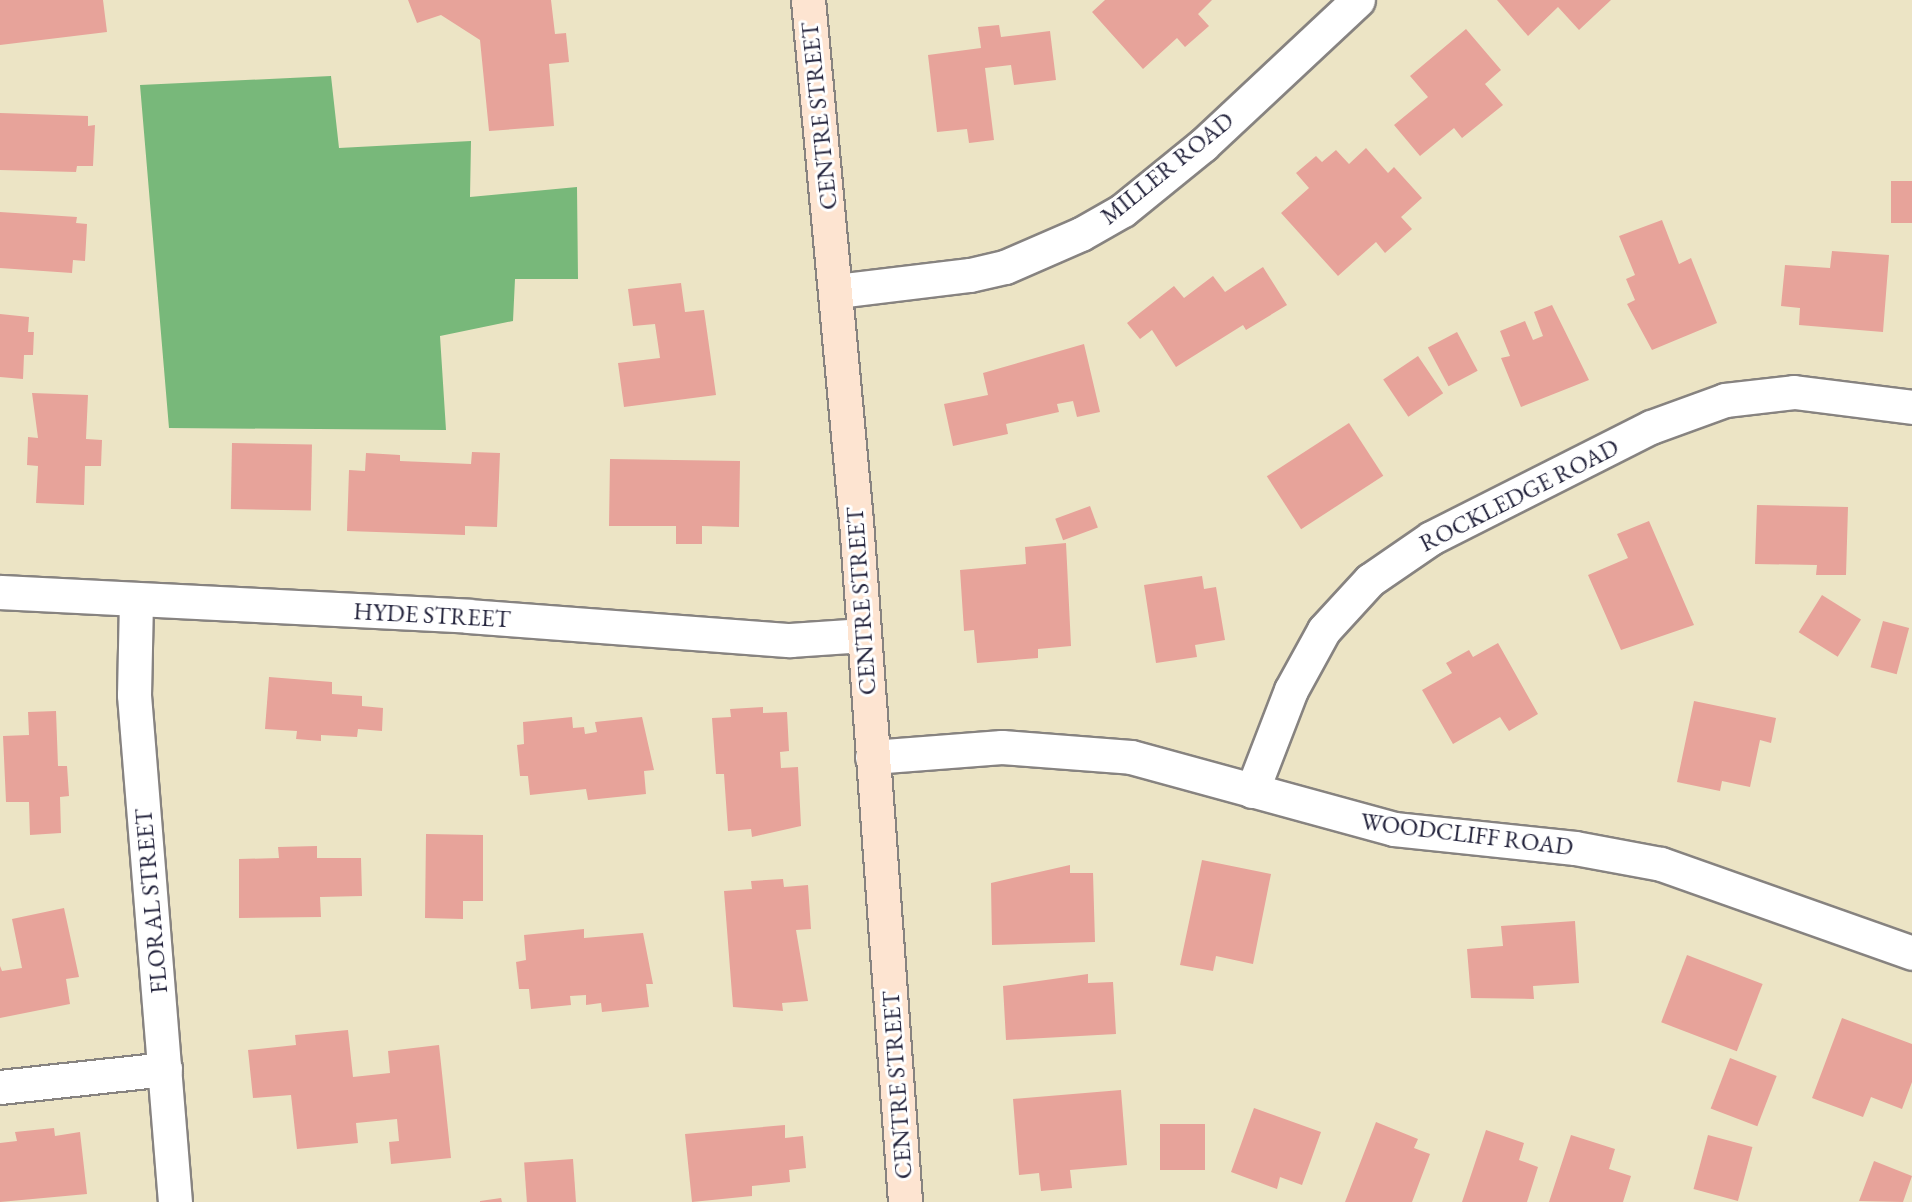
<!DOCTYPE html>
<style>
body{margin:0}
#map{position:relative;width:1912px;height:1202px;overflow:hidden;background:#ece4c5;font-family:"EB Garamond",serif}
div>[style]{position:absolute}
.forest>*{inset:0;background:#78b87a}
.building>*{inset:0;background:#e7a39a;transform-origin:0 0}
.roads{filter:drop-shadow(2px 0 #878380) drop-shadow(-2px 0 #878380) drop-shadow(0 2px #878380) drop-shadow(0 -2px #878380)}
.minor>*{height:33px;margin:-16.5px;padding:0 16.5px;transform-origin:16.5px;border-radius:16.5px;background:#fff}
.secondary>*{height:33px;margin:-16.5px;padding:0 16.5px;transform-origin:16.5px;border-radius:16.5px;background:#fde4d1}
span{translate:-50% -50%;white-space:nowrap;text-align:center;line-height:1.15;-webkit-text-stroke:6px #fff;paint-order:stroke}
.street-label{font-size:24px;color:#22223b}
</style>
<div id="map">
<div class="forest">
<div style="clip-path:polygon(331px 76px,339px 148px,471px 141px,470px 197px,577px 187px,578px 279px,515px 279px,513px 321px,440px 336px,446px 430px,169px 428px,140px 85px)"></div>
</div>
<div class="building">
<div style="clip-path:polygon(0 0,103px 0,107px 32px,0 45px)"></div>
<div style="clip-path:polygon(408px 0,551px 0,555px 34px,566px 33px,569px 62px,549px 64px,554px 126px,489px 131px,480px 40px,441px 15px,417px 23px)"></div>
<div style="clip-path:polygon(1105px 0,1212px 0,1198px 14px,1209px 26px,1185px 47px,1177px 38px,1143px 69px,1092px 12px)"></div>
<div style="clip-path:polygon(1497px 0,1611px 0,1579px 30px,1558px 7px,1528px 36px)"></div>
<div style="clip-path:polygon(999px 25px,1001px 37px,1050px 31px,1056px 80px,1014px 85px,1011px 65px,985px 68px,994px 140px,969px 143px,967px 129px,937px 132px,928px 55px,981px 48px,978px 27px)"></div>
<div style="clip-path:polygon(1466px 29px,1501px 70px,1485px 84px,1503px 105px,1462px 138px,1454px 128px,1420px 156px,1394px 125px,1428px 97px,1410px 76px)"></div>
<div style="clip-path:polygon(0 113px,88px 116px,88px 126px,95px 125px,93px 166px,77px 166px,76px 172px,0 170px)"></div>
<div style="clip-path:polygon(1366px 148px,1388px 173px,1394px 167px,1422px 198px,1401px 217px,1412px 229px,1385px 253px,1376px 242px,1338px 276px,1281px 213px,1309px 188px,1296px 173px,1316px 156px,1322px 162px,1336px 150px,1349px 164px)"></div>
<div style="left:1891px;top:181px;width:21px;height:42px"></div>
<div style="clip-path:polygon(0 212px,77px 217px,76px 223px,87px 224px,85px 261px,73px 260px,72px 273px,0 268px)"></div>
<div style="clip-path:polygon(1662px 220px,1679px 264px,1691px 258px,1717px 323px,1652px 350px,1627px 304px,1635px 300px,1626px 279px,1635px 275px,1619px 236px)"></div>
<div style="clip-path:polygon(1832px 251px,1889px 255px,1883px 332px,1799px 325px,1800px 308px,1781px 306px,1785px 265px,1830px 268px)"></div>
<div style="clip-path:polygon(1263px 267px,1287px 305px,1246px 330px,1243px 325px,1176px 367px,1152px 330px,1140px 339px,1127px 323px,1174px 286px,1184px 298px,1213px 276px,1225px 292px)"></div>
<div style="clip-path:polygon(681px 283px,685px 312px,704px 310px,716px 395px,624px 407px,618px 363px,660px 358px,655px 324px,633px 326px,628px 289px)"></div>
<div style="clip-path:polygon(1552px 305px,1589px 380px,1521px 407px,1501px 358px,1510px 356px,1500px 331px,1525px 321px,1533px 340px,1543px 336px,1534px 312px)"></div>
<div style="clip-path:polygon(0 314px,29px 317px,28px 332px,34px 332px,33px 355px,24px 355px,23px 379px,0 377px)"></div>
<div style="left:1457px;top:332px;width:44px;height:33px;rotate:62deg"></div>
<div style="clip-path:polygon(1084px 344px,1100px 412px,1077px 417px,1073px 401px,1057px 404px,1059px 412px,1006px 424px,1008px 434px,953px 446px,944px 404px,988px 395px,983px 373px)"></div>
<div style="left:1418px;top:356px;width:45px;height:42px;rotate:56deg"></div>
<div style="clip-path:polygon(32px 393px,88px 395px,86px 439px,102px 440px,101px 466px,85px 466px,84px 505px,36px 503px,38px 466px,27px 465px,28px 437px,38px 438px)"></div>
<div style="left:1349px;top:423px;width:63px;height:98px;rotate:57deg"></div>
<div style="left:232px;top:443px;width:80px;height:66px;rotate:1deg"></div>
<div style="clip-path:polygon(472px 452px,500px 453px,497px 527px,465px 526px,465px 535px,347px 531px,349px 470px,365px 471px,366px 453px,400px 455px,400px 461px,471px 464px)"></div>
<div style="clip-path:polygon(610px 459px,740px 461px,739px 527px,702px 526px,702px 544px,676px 544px,676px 526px,609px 526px)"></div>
<div style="clip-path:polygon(1757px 505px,1848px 507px,1846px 575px,1816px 575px,1817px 565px,1755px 564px)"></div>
<div style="left:1090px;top:506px;width:23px;height:37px;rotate:70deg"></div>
<div style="clip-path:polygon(1649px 521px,1694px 625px,1621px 650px,1588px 575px,1628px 558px,1617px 534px)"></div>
<div style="clip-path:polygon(1066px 543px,1071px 646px,1038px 649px,1038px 658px,977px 663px,974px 630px,964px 631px,960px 570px,1026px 564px,1025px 547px)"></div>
<div style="clip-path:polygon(1202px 576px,1204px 589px,1216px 587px,1225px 640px,1195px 645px,1197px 657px,1156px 663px,1144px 585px)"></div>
<div style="left:1822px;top:595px;width:46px;height:44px;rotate:32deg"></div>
<div style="left:1883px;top:621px;width:27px;height:48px;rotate:15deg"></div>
<div style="clip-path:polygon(1498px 643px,1538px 714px,1509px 731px,1500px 717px,1453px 744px,1422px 690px,1452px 673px,1446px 663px,1469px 650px,1473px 657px)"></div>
<div style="clip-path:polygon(269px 677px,332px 682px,332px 694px,362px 696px,362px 706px,383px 708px,382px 731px,358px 729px,357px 737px,321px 735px,321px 741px,296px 739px,297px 731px,265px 729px)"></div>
<div style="clip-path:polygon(1694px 701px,1776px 718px,1771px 743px,1760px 740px,1750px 787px,1722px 781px,1720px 791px,1677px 782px)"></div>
<div style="clip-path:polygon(763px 707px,763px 713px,787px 712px,789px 751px,780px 752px,781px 768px,798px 767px,801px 826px,752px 837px,751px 829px,728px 831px,724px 774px,716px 774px,712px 718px,731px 717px,730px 709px)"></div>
<div style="clip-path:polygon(56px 711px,58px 766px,67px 766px,69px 796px,60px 797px,61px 833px,30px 835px,29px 802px,6px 802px,3px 736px,29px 735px,28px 712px)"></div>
<div style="clip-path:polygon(572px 717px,573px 728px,584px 727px,585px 734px,597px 732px,595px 722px,642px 717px,654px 770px,644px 771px,646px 794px,588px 800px,586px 789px,530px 795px,528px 776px,520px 776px,517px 745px,524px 744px,523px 722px)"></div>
<div style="clip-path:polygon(426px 834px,483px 835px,483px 901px,463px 901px,463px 919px,425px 918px)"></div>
<div style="clip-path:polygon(317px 846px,317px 858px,361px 858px,362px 896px,320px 897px,321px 917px,239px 918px,239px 859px,279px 858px,278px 847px)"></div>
<div style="clip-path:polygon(1202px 860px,1271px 874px,1253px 964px,1216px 956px,1213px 971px,1180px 965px)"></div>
<div style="clip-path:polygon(1070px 865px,1070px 873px,1093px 873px,1095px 942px,992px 945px,991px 883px)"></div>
<div style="clip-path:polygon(783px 879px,784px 887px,808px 885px,811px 929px,796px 930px,808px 1001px,782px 1003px,783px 1011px,733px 1007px,724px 891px,752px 889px,751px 881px)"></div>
<div style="clip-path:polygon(64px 908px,79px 977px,66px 979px,70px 1004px,0 1018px,0 966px,2px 971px,22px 968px,12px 919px)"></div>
<div style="clip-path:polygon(1575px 921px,1579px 983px,1533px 986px,1534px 999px,1471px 998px,1467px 949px,1503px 946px,1501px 926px)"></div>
<div style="clip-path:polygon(584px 929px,584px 938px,643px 933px,653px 984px,646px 984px,649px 1007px,602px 1012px,601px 1003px,586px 1005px,586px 995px,570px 996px,571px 1005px,531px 1009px,529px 989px,519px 989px,516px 962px,526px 960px,524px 935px)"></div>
<div style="left:1687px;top:955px;width:81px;height:72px;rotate:21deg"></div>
<div style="clip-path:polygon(1088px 974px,1088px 983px,1113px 982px,1116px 1034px,1006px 1040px,1003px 986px)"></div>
<div style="clip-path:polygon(1842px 1018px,1912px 1044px,1912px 1082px,1902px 1109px,1871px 1097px,1863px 1117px,1812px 1098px)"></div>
<div style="clip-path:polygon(348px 1030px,353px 1077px,390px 1073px,388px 1051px,439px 1045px,451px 1158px,391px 1164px,389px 1142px,399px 1141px,397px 1119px,356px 1123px,358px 1143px,297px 1149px,291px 1095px,253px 1098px,248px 1050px,296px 1045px,295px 1035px)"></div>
<div style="left:1730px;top:1058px;width:50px;height:54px;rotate:21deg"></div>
<div style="clip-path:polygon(1121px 1090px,1127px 1165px,1070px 1170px,1072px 1188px,1041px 1191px,1039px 1173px,1019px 1175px,1013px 1099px)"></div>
<div style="clip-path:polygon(1254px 1108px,1321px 1132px,1302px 1185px,1280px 1177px,1277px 1189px,1231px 1172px)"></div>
<div style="clip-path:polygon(1376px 1122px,1418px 1139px,1414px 1148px,1430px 1154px,1412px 1202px,1345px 1202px)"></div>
<div style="left:1205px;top:1124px;width:46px;height:45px;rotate:90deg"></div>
<div style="clip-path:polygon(785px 1125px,785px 1138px,803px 1136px,806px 1168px,789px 1170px,790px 1182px,752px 1186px,752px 1196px,692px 1202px,685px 1134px)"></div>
<div style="clip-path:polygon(54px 1128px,55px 1136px,80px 1132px,87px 1194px,0 1202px,0 1143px,17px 1141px,15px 1132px)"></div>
<div style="clip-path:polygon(1486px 1130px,1524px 1143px,1519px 1160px,1538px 1167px,1527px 1202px,1462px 1202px)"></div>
<div style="clip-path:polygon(1571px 1135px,1615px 1149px,1609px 1169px,1631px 1176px,1623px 1202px,1549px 1202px)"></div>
<div style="left:1708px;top:1135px;width:46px;height:56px;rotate:15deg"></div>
<div style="left:573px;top:1159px;width:43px;height:49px;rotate:86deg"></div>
<div style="clip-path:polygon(1874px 1161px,1912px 1176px,1903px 1202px,1859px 1201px)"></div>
<div style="clip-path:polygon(501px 1198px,502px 1202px,480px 1202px,480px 1201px)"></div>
</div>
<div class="roads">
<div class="minor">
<div style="left:837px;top:291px;width:134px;rotate:-6.9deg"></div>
<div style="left:970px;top:275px;width:36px;rotate:-13deg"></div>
<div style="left:1005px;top:267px;width:83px;rotate:-23.5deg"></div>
<div style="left:1081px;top:234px;width:48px;rotate:-29.7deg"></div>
<div style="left:1123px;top:210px;width:103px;rotate:-39.1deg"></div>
<div style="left:1203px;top:145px;width:212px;rotate:-43.1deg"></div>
<div style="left:0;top:592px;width:469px;rotate:2.9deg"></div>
<div style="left:468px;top:616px;width:323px;rotate:4.3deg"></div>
<div style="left:790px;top:640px;width:74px;rotate:-3.9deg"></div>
<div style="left:136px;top:600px;width:95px;rotate:91.2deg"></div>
<div style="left:134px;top:695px;width:509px;rotate:85.38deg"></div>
<div style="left:872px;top:757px;width:130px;rotate:-4.4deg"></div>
<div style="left:1002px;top:747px;width:129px;rotate:4.4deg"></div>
<div style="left:1131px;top:757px;width:273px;rotate:15.3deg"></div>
<div style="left:1394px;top:829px;width:182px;rotate:6deg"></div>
<div style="left:1575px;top:848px;width:87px;rotate:10.5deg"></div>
<div style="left:1661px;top:864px;width:266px;rotate:19.5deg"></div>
<div style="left:1252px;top:791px;width:108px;rotate:-68.9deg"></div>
<div style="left:1291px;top:690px;width:68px;rotate:-61.2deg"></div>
<div style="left:1324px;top:630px;width:68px;rotate:-47.4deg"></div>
<div style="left:1370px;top:580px;width:74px;rotate:-34.5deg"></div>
<div style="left:1431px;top:538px;width:246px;rotate:-26.8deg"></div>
<div style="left:1651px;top:427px;width:79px;rotate:-20deg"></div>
<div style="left:1725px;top:400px;width:69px;rotate:-6.6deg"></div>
<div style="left:1794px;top:392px;width:119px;rotate:7.2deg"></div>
<div style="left:0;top:1087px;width:166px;rotate:-6.2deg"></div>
</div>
<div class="secondary">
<div style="left:808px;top:0;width:523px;rotate:84.74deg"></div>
<div style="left:856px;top:521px;width:683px;rotate:85.88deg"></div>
</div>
</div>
<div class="street-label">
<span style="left:819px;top:116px;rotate:-96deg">CENTRE STREET</span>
<span style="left:1167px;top:168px;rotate:-39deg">MILLER ROAD</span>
<span style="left:1519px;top:495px;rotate:-27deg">ROCKLEDGE ROAD</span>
<span style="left:861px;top:601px;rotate:-94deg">CENTRE STREET</span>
<span style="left:432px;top:615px;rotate:3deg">HYDE STREET</span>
<span style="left:1467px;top:834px;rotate:7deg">WOODCLIFF ROAD</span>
<span style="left:151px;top:901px;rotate:-95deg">FLORAL STREET</span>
<span style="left:897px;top:1085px;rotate:-94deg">CENTRE STREET</span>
</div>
</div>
